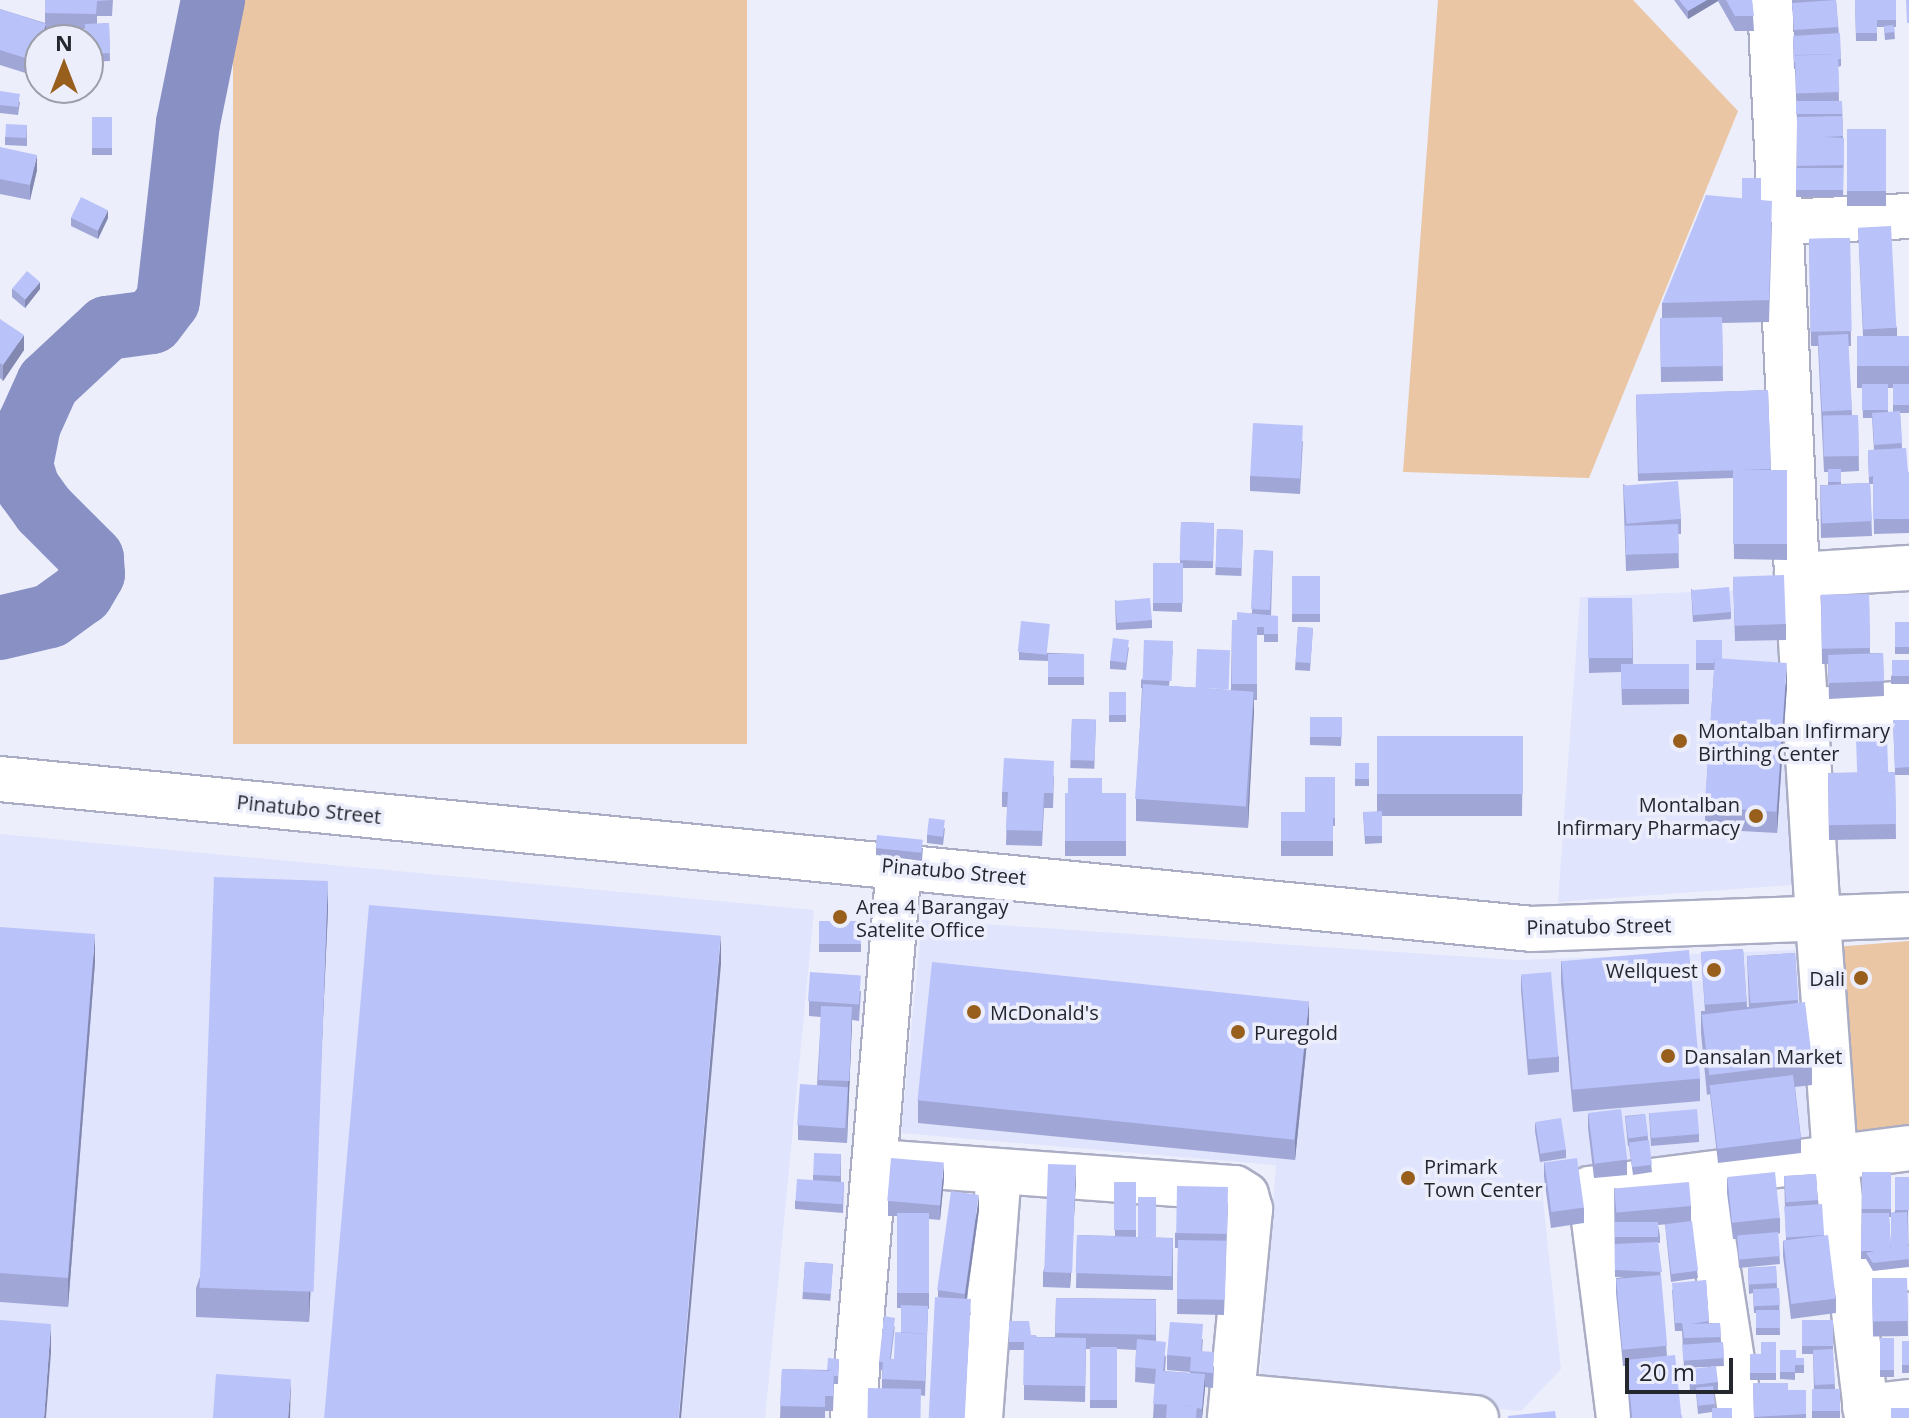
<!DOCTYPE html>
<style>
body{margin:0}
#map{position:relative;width:1909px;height:1418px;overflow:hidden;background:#eceefc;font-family:"Open Sans",sans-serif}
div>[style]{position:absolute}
.built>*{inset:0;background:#e0e4fc}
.green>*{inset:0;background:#eac6a5;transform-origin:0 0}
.river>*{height:64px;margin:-32px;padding:0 32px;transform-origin:32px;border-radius:32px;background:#8990c4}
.roads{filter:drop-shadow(2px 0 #aaadc3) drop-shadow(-2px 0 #aaadc3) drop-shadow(0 2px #aaadc3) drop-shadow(0 -2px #aaadc3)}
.minor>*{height:44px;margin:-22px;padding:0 22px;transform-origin:22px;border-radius:22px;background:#fff}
.wall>*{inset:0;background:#a0a7d7;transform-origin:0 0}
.shaded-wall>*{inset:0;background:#8288af}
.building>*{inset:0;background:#bac2fa;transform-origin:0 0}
.dots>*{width:22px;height:22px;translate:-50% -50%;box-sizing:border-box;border:4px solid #eceefc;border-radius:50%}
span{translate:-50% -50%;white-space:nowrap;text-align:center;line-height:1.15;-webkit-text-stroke:7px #eceefc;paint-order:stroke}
.poi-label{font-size:20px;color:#25272f}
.left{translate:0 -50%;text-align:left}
.right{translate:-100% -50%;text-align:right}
.street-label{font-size:20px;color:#25272f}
.north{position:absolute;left:24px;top:24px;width:80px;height:80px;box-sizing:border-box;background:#eceefc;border:2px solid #9c9eaa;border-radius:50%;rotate:0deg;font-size:22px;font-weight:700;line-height:32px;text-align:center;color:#25272f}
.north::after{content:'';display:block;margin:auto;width:28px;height:36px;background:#985e1c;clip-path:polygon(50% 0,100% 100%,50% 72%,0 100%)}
.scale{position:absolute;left:1625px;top:1358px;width:108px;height:36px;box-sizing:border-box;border:4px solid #25272f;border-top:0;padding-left:10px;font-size:24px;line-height:28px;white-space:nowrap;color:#25272f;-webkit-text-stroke:6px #eceefc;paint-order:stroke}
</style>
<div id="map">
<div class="built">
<div style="clip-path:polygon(1787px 588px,1792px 885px,1558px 902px,1580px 597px)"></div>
<div style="clip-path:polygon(0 834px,814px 910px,765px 1418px,0 1418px)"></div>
<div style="clip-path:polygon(922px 920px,1516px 960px,1799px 950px,1819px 1152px,1542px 1191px,1561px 1369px,1521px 1411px,1259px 1386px,1276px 1165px,901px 1133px)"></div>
</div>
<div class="green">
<div style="left:233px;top:0;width:514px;height:744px"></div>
<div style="clip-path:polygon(1438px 0,1633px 0,1738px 111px,1589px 478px,1403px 472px)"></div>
<div style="clip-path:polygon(1909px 941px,1909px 1133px,1851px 1139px,1835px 947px)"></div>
</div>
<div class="river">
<div style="left:0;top:628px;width:51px;rotate:-13.5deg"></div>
<div style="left:50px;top:616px;width:39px;rotate:-36deg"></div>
<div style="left:82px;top:593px;width:22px;rotate:-60deg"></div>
<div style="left:93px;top:574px;width:16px;rotate:-94deg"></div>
<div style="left:92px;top:558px;width:68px;rotate:-135deg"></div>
<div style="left:44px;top:510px;width:27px;rotate:-126deg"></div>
<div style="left:28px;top:488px;width:24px;rotate:-107deg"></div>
<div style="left:21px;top:465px;width:41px;rotate:-78.7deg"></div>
<div style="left:29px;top:425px;width:46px;rotate:-65.7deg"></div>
<div style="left:48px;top:383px;width:81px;rotate:-43deg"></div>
<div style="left:107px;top:328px;width:45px;rotate:-7.6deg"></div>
<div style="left:152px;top:322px;width:26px;rotate:-53deg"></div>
<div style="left:168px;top:301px;width:179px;rotate:-83.6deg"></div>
<div style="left:188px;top:123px;width:126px;rotate:-78.5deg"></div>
</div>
<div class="roads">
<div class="minor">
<div style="left:1770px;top:0;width:576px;rotate:87.31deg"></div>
<div style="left:1797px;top:575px;width:346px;rotate:86.5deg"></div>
<div style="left:1818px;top:920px;width:238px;rotate:85.9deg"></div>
<div style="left:1835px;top:1157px;width:263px;rotate:83deg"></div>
<div style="left:1782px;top:222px;width:127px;rotate:-2.7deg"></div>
<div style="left:1797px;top:575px;width:112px;rotate:-3.6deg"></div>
<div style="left:1804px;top:711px;width:105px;rotate:-4.4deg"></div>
<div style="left:0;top:779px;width:1539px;rotate:5.59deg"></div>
<div style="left:1532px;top:929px;width:377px;rotate:-2.1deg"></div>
<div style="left:877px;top:1162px;width:359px;rotate:4.2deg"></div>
<div style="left:1235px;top:1188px;width:13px;rotate:32deg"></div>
<div style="left:1246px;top:1195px;width:15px;rotate:74deg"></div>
<div style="left:1250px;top:1209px;width:210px;rotate:95.5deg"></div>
<div style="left:1703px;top:1175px;width:246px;rotate:81.1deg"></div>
<div style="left:1850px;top:1274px;width:59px;rotate:-5.8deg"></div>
<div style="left:1233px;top:1396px;width:244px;rotate:5.2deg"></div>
<div style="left:1865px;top:1407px;width:44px;rotate:-6.5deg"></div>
<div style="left:853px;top:1418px;width:554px;rotate:-85.24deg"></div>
<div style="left:980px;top:1418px;width:246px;rotate:-85.6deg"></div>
<div style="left:1619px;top:1418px;width:231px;rotate:-97.2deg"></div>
<div style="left:1590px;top:1189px;width:322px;rotate:-7.3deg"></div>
</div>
</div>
<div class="wall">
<div style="clip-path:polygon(45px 0,113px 0,112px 16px,97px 16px,97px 24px,109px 23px,110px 61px,88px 62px,88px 40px,85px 29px,46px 28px,46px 39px,35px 76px,0 65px,0 9px,45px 23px)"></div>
<div style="clip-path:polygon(1674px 0,1752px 0,1754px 31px,1735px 31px,1718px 1px,1688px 19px)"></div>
<div style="clip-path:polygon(1793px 0,1836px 0,1841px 59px,1841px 66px,1838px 67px,1839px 101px,1842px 101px,1843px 138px,1844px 138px,1843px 197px,1796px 197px,1797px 123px,1795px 69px,1794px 69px,1793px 43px,1794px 36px,1792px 1px)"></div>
<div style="clip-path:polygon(1855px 0,1896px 0,1896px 27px,1894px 27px,1895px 39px,1885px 40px,1884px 27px,1877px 27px,1877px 41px,1856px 41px)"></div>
<div style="clip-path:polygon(44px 88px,80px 88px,78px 100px,44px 96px)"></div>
<div style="clip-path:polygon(0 91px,20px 102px,18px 115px,0 113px)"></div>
<div style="left:92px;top:117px;width:20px;height:38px"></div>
<div style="clip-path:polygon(27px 125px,27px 146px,5px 145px,5px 137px)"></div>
<div style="left:1847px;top:129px;width:39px;height:77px"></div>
<div style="clip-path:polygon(0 147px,37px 170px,30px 200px,0 194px)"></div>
<div style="clip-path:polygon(1761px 200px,1772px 223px,1769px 322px,1722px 323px,1723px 381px,1661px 382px,1660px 319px,1662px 319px,1662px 303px)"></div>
<div style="clip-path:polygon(71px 218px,108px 218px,98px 239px,71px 226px)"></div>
<div style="clip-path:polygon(evenodd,1858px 228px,1897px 328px,1897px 336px,1909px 336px,1909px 413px,1900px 413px,1902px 448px,1908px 472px,1909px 472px,1909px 533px,1874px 534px,1873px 484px,1870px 484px,1872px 536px,1821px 538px,1820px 485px,1828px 485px,1828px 472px,1824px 472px,1818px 346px,1811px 346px,1809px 239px,1850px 238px,1851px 346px,1848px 346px,1852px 415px,1858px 415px,1859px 471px,1841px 472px,1841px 484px,1869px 483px,1868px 450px,1874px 450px,1872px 418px,1863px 418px,1862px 388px,1857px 388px,1857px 336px,1863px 336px,1858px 228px,1888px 388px,1893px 388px,1893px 412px,1888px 412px,1888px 388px)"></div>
<div style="clip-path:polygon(12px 289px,40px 289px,25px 308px,12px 297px)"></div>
<div style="clip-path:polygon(0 319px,24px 350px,3px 381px,0 378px)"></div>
<div style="clip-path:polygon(1768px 390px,1771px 470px,1787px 470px,1787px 560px,1734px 559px,1733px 478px,1638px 481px,1636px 395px)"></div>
<div style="clip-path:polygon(1303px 441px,1300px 494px,1250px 491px,1250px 476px)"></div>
<div style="clip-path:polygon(1623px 484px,1681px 519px,1681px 534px,1678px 534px,1679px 568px,1626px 571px)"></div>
<div style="clip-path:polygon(1181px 522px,1214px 523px,1213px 568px,1183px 568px,1182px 612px,1153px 611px,1153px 603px,1180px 563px)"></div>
<div style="left:1217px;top:529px;width:26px;height:46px;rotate:2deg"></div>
<div style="clip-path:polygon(1254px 550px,1273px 551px,1271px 616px,1278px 616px,1278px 642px,1264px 642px,1264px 635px,1257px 635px,1257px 700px,1254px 700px,1248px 828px,1136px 821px,1136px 799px,1142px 688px,1141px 688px,1141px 680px,1173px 649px,1169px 686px,1231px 690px,1232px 620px,1237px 620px,1252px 613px)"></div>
<div style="left:1292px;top:576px;width:28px;height:46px"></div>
<div style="clip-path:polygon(1733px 577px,1786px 624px,1786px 640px,1735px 641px)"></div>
<div style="clip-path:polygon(1691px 589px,1731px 612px,1731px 619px,1693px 622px)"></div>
<div style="clip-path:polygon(1869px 594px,1870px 653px,1883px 653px,1884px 696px,1829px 699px,1828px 664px,1822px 664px,1821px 595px)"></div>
<div style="clip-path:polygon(1588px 598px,1632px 598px,1633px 665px,1689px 664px,1689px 704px,1622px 705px,1621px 672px,1589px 673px)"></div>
<div style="clip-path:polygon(1115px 600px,1152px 620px,1152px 628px,1116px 630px)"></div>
<div style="left:1895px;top:622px;width:14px;height:32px"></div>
<div style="left:1298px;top:627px;width:15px;height:43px;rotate:4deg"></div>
<div style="clip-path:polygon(1696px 640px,1722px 659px,1787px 685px,1777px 833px,1705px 829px,1705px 807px,1714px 670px,1696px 670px)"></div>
<div style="clip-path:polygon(1129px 647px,1126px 670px,1110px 669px,1110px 661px)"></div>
<div style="clip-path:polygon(1019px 652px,1084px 654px,1084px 685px,1048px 685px,1048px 661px,1019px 660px)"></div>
<div style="clip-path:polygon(1909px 660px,1909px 684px,1891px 684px,1891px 676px)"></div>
<div style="left:1126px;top:692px;width:30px;height:17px;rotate:90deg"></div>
<div style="clip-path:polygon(1342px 717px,1341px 746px,1310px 745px,1310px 737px)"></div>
<div style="left:1072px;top:719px;width:24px;height:49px;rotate:2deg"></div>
<div style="clip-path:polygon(1893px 720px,1909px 720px,1909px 775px,1895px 775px,1896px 839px,1829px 840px,1828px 773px,1895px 772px)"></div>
<div style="clip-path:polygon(1377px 736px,1523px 736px,1522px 816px,1382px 816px,1382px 843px,1365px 844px,1363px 812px,1377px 812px)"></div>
<div style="left:1355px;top:763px;width:14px;height:23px"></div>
<div style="clip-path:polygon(1054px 776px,1053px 808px,1044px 808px,1042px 846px,1006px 845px,1007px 807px,1002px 807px,1002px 792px)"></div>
<div style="clip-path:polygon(1335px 777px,1335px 826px,1333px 826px,1333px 856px,1281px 856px,1281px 812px,1305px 812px)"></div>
<div style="left:1065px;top:793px;width:61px;height:63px"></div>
<div style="clip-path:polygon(945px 828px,943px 845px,927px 843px,927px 835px)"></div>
<div style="clip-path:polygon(876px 848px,923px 848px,922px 861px,876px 855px)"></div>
<div style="clip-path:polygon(328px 910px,309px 1322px,196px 1317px,196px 1288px)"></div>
<div style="left:819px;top:921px;width:42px;height:31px"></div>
<div style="clip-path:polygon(0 927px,95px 962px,68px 1307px,0 1302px)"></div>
<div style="clip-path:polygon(1743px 949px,1747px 1007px,1749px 1007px,1747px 956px,1795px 953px,1798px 1002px,1812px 1063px,1812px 1085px,1795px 1087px,1801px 1138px,1801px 1153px,1718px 1163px,1710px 1094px,1707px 1095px,1701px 1033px,1701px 1011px,1705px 1011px,1701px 952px)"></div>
<div style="clip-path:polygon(1561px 961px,1700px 1079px,1700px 1101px,1573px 1112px,1561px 983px)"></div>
<div style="clip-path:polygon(1521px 975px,1559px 1057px,1559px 1072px,1528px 1075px,1521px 990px)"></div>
<div style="clip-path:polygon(861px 991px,859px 1021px,852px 1020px,847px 1143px,798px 1140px,798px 1125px,817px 1085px,821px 1017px,809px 1016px,809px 1001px)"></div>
<div style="clip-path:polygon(1309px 1022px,1295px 1160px,918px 1123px,918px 1100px)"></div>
<div style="clip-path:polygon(1588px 1113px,1627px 1160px,1627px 1175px,1594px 1178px,1588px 1128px)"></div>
<div style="clip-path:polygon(1649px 1113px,1699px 1134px,1699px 1142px,1651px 1146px)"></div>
<div style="clip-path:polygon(1645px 1114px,1652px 1172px,1633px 1175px,1629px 1146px,1628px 1146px,1625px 1116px)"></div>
<div style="clip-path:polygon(1535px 1123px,1566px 1150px,1566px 1158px,1540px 1162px,1535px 1131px)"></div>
<div style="clip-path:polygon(841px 1154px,841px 1182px,844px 1182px,843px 1213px,795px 1209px,795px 1201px,813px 1180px,813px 1175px)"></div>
<div style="clip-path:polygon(1544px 1162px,1584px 1208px,1584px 1223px,1551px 1228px,1544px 1177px)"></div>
<div style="clip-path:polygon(evenodd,1862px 1172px,1891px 1172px,1891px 1213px,1895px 1212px,1895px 1177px,1909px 1177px,1908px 1218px,1909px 1267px,1873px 1271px,1866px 1259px,1861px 1259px,1862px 1172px,1889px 1217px,1891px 1217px,1891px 1249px,1889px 1217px)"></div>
<div style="clip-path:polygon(1816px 1174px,1818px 1205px,1836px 1298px,1836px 1313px,1791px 1319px,1783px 1256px,1783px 1241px,1786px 1240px,1784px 1176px)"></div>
<div style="clip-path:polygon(944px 1178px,940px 1220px,929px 1219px,929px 1309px,928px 1309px,925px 1396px,882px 1389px,882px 1370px,879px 1370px,879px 1362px,895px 1325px,891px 1359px,894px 1359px,901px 1332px,901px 1308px,897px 1308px,897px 1216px,888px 1216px,888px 1201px)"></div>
<div style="clip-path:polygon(1727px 1178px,1780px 1218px,1780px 1233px,1778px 1234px,1780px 1264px,1739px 1268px,1737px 1239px,1733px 1239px,1727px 1193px)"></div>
<div style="clip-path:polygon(1076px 1180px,1070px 1288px,1043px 1287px,1043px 1272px)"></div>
<div style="clip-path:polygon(1114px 1182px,1136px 1182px,1136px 1237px,1173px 1238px,1173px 1290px,1076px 1288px,1077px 1235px,1115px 1236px)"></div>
<div style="clip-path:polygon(1614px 1188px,1691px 1206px,1691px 1221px,1698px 1278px,1671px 1282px,1665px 1224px,1680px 1223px,1658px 1225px,1660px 1236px,1660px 1243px,1658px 1243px,1667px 1356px,1682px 1418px,1630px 1418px,1626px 1366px,1623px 1366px,1616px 1293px,1616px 1278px,1624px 1278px,1615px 1277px)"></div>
<div style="clip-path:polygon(1228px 1203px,1224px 1315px,1177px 1314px,1178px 1248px,1175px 1248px,1175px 1233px)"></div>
<div style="clip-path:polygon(979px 1210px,967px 1299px,971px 1315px,938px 1297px,938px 1290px)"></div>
<div style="left:805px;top:1262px;width:28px;height:37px;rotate:4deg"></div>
<div style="clip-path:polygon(1776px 1266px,1777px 1288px,1779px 1288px,1780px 1335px,1756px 1335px,1756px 1313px,1754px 1313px,1753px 1293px,1749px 1294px,1748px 1269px)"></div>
<div style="left:1907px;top:1278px;width:58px;height:35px;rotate:89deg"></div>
<div style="clip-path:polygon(1706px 1280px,1709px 1323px,1720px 1323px,1721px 1342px,1723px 1342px,1724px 1366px,1684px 1368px,1682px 1331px,1675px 1331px,1672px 1290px)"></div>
<div style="clip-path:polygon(1056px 1298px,1156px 1299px,1156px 1341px,1166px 1357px,1165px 1371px,1190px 1373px,1190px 1372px,1167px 1370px,1167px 1355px,1203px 1339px,1202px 1351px,1214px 1367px,1213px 1388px,1205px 1387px,1202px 1418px,1153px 1418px,1155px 1384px,1135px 1382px,1136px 1350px,1117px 1349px,1117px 1408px,1090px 1408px,1090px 1349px,1086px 1349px,1085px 1402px,1024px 1400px,1024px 1350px,1009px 1350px,1009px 1321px,1031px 1335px,1037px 1337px,1055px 1337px)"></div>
<div style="clip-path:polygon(1833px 1320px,1833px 1354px,1835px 1389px,1840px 1389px,1840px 1418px,1844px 1418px,1812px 1418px,1812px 1389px,1814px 1389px,1813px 1354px,1802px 1354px,1802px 1321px)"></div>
<div style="left:1880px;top:1338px;width:14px;height:39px"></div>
<div style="left:1902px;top:1341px;width:7px;height:32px"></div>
<div style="clip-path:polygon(1776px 1342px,1776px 1380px,1750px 1380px,1750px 1354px,1761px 1354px)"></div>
<div style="clip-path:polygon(1780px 1350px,1796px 1358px,1804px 1358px,1804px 1373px,1795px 1373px,1795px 1380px,1780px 1379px)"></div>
<div style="clip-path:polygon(839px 1359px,838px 1384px,834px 1384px,833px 1411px,825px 1411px,825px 1418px,780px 1418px,782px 1369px,827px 1370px)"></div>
<div style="clip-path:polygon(1689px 1369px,1718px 1382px,1718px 1390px,1713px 1390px,1715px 1408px,1712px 1412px,1698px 1414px,1696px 1392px,1690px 1393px)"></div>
<div style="clip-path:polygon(1753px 1383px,1788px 1390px,1806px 1390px,1806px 1418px,1754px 1418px)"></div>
</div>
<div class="shaded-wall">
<div style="clip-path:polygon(1707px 0,1718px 0,1718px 1px,1688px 19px,1688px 11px)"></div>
<div style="clip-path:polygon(46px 24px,46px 40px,41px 40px)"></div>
<div style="clip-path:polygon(40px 43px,40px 58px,35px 76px,35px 61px)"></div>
<div style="clip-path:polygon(37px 155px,37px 170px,30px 200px,30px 185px)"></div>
<div style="clip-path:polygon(108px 210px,108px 218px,98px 239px,98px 231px)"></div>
<div style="clip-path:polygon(40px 282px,40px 289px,25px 308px,25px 300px)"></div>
<div style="clip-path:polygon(24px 335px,24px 350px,3px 381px,3px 365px)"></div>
<div style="clip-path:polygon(1787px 663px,1787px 685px,1777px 833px,1777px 811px)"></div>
<div style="clip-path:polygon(1254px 691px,1254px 713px,1248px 828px,1248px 806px)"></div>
<div style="clip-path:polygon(328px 881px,328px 910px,309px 1322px,309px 1294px)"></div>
<div style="clip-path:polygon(95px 934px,95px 962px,68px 1307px,68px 1278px)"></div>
<div style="clip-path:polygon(721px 935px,721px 964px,681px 1418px,679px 1418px)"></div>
<div style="clip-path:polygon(1309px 1000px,1309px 1022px,1295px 1160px,1295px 1138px)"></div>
<div style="clip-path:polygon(852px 1007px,852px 1022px,847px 1143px,848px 1081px)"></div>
<div style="clip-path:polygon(944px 1163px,944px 1178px,940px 1220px,940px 1205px)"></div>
<div style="clip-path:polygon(1076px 1165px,1076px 1180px,1070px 1288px,1070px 1273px)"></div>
<div style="clip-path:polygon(979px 1195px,979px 1210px,965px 1309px,965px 1294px)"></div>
<div style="clip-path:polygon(971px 1299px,964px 1418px,963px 1418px)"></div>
<div style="clip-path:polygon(51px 1324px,51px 1352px,46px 1418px,44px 1418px)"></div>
<div style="clip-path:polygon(1205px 1374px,1205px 1389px,1202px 1418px,1202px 1409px)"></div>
<div style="clip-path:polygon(291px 1379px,290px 1418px,288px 1418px)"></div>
</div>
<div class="building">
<div style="clip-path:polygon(45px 0,112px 0,97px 1px,96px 14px,45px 13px)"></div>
<div style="clip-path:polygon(1679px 0,1707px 0,1688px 11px)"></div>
<div style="clip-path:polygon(1726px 0,1752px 0,1754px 16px,1735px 16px)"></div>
<div style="left:1836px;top:0;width:27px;height:44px;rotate:86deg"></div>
<div style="clip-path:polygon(1855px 0,1896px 0,1896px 20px,1877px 20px,1877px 33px,1856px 33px)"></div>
<div style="clip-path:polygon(1906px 0,1909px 0,1909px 23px,1907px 23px)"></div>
<div style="clip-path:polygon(0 9px,46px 24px,40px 40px,35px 61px,0 50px)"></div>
<div style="clip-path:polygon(109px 23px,110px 53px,88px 54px,88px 40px,85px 40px,85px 24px)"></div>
<div style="clip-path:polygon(1893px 25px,1895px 32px,1885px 33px,1884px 26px)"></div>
<div style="clip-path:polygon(1840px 33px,1841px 59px,1838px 59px,1838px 54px,1795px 55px,1796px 62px,1794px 62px,1793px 36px)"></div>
<div style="left:1838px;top:54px;width:38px;height:43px;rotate:88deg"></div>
<div style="clip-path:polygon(44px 88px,79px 88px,78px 92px)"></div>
<div style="clip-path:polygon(0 91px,20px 94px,18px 107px,0 105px)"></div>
<div style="left:1842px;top:101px;width:13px;height:46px;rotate:90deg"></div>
<div style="clip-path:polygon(1842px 116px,1843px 136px,1824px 137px,1844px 138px,1844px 165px,1797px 166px,1797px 117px)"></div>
<div style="left:92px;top:117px;width:20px;height:31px"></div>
<div style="left:6px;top:124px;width:21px;height:13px;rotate:3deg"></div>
<div style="left:1847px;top:129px;width:39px;height:62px"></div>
<div style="clip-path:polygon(0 147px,37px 155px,30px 185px,0 179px)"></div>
<div style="left:1796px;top:168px;width:47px;height:22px"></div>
<div style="left:1761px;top:178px;width:22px;height:19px;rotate:90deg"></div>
<div style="clip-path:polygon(1706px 195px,1772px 201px,1769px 300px,1662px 303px)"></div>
<div style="left:81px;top:197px;width:30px;height:23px;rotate:26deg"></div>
<div style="left:1891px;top:226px;width:102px;height:33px;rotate:87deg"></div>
<div style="left:1850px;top:238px;width:93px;height:41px;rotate:89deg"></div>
<div style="left:27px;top:271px;width:17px;height:23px;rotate:40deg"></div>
<div style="left:1722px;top:317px;width:49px;height:62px;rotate:89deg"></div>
<div style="clip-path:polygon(0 319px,24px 335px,3px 365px,0 363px)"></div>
<div style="left:1848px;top:334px;width:76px;height:30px;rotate:87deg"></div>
<div style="left:1857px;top:336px;width:52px;height:30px"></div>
<div style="left:1888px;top:384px;width:26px;height:26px;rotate:90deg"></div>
<div style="left:1909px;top:384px;width:21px;height:16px;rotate:90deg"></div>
<div style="left:1768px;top:390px;width:79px;height:132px;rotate:88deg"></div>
<div style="left:1900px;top:411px;width:32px;height:28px;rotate:86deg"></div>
<div style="left:1858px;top:415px;width:41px;height:35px;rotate:89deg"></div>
<div style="left:1253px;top:423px;width:50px;height:53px;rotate:3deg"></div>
<div style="clip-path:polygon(1906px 448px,1908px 472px,1873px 472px,1873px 476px,1869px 477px,1868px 450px)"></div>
<div style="left:1828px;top:469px;width:13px;height:13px"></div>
<div style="left:1733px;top:470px;width:54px;height:74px"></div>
<div style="left:1873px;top:472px;width:36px;height:47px"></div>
<div style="left:1678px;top:481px;width:38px;height:55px;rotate:85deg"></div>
<div style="left:1870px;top:483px;width:38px;height:50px;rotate:87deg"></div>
<div style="left:1181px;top:522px;width:33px;height:38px;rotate:2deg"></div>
<div style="left:1678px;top:524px;width:29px;height:53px;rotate:88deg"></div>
<div style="left:1217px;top:529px;width:26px;height:38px;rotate:2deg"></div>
<div style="left:1254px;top:550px;width:19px;height:59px;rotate:3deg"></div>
<div style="left:1153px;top:563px;width:30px;height:40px"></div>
<div style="left:1784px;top:575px;width:49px;height:51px;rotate:88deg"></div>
<div style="left:1292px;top:576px;width:28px;height:38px"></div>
<div style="left:1729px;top:587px;width:25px;height:38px;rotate:85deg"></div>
<div style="left:1869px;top:594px;width:54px;height:48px;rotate:89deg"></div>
<div style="left:1150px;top:598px;width:22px;height:35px;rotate:85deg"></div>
<div style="left:1588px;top:598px;width:44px;height:60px"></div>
<div style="clip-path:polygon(1237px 612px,1278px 616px,1278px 634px,1264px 634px,1264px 627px,1257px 627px,1257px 620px,1237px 620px)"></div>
<div style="left:1232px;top:620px;width:25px;height:64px"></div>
<div style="left:1021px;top:621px;width:29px;height:31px;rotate:6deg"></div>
<div style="left:1895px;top:622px;width:14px;height:25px"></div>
<div style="left:1298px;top:627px;width:15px;height:35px;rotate:4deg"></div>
<div style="left:1113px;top:638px;width:16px;height:23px;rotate:7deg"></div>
<div style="left:1144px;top:640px;width:29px;height:40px;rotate:2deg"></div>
<div style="clip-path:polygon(1696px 640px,1722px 640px,1722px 659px,1715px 658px,1714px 663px,1696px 663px)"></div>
<div style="left:1197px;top:649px;width:33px;height:39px;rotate:2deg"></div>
<div style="left:1883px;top:653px;width:28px;height:55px;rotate:88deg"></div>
<div style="left:1048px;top:654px;width:36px;height:23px"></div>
<div style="left:1715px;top:658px;width:72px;height:149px;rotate:4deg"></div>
<div style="left:1892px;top:660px;width:17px;height:16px"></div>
<div style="left:1689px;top:664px;width:25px;height:68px;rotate:90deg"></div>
<div style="left:1143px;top:684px;width:111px;height:115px;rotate:4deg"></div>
<div style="left:1126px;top:692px;width:23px;height:17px;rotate:90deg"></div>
<div style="left:1310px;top:717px;width:32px;height:20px"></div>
<div style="left:1072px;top:719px;width:24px;height:41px;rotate:2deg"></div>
<div style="clip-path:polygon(1893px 720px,1909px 720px,1909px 767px,1895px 768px)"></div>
<div style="left:1377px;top:736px;width:146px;height:58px"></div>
<div style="left:1887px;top:738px;width:34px;height:31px;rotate:88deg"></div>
<div style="clip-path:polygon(1004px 758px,1054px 761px,1053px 793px,1044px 793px,1042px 831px,1006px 830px,1008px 792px,1002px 792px)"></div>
<div style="left:1355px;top:763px;width:14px;height:16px"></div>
<div style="left:1895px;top:772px;width:52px;height:67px;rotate:89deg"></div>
<div style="clip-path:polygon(1305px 777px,1335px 777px,1335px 818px,1333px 818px,1333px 812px,1305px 812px)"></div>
<div style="left:1068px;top:778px;width:34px;height:15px"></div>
<div style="left:1065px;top:793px;width:61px;height:48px"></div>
<div style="clip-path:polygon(1382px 811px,1382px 836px,1365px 836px,1363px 812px)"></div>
<div style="left:1281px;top:812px;width:52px;height:29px"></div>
<div style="left:929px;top:818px;width:16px;height:17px;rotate:7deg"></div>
<div style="left:877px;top:835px;width:46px;height:13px;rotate:6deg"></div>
<div style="left:214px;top:877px;width:114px;height:411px;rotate:2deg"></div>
<div style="left:369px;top:905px;width:353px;height:515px;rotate:5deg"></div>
<div style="left:819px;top:921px;width:42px;height:23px"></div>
<div style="clip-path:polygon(0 927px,95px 934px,68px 1278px,0 1273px)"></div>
<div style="left:1743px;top:949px;width:53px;height:42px;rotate:86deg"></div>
<div style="left:1689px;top:950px;width:129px;height:128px;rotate:85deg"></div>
<div style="left:1795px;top:953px;width:47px;height:48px;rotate:86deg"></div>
<div style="left:932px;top:962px;width:379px;height:139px;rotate:6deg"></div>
<div style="left:810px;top:972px;width:51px;height:29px;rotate:4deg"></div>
<div style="left:1551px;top:972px;width:85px;height:30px;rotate:85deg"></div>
<div style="left:1805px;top:1002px;width:61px;height:104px;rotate:83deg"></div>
<div style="left:821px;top:1006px;width:31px;height:74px;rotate:2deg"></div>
<div style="left:1793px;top:1075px;width:64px;height:84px;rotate:83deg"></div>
<div style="left:800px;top:1084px;width:48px;height:41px;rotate:4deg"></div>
<div style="left:1621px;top:1109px;width:51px;height:33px;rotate:83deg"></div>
<div style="left:1697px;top:1109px;width:25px;height:48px;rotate:85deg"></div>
<div style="left:1645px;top:1114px;width:22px;height:20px;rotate:82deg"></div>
<div style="left:1561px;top:1118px;width:32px;height:26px;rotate:81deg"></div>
<div style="left:1649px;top:1140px;width:25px;height:20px;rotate:83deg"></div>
<div style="left:814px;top:1153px;width:27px;height:22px;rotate:2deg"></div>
<div style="left:891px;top:1158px;width:53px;height:43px;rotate:5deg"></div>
<div style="left:1577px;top:1158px;width:50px;height:33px;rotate:82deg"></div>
<div style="left:1048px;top:1164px;width:28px;height:108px;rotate:2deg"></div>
<div style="left:1775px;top:1172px;width:46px;height:48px;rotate:84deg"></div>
<div style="left:1862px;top:1172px;width:29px;height:37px"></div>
<div style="left:1816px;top:1174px;width:26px;height:32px;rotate:86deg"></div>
<div style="left:1895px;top:1177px;width:14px;height:33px"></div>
<div style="left:797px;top:1179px;width:47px;height:22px;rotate:4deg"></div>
<div style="left:1114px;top:1182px;width:22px;height:48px"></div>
<div style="left:1689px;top:1182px;width:24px;height:75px;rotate:85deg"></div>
<div style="left:1177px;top:1186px;width:51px;height:47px;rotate:1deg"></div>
<div style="left:951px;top:1191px;width:28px;height:100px;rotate:8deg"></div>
<div style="left:1138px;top:1197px;width:18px;height:40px"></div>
<div style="left:1822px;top:1204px;width:31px;height:38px;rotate:86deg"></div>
<div style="clip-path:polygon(1907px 1212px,1909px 1259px,1873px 1263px,1866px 1253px,1875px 1251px,1861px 1251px,1862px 1213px,1889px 1213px,1891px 1252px,1891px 1213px)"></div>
<div style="left:897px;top:1213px;width:32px;height:80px"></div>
<div style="left:1692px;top:1221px;width:50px;height:27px;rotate:83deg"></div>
<div style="left:1615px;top:1222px;width:43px;height:15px"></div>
<div style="left:1778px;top:1232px;width:24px;height:41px;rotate:85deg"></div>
<div style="left:1077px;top:1235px;width:96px;height:38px;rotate:2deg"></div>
<div style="left:1828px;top:1235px;width:64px;height:45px;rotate:83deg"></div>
<div style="left:1178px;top:1240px;width:48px;height:59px;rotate:1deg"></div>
<div style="clip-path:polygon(1658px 1242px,1662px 1272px,1615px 1270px,1615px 1244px)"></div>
<div style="left:805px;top:1262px;width:28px;height:30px;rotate:4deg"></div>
<div style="left:1776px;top:1266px;width:17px;height:28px;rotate:87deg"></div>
<div style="left:1661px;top:1275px;width:71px;height:45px;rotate:85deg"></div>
<div style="left:1907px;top:1278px;width:43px;height:35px;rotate:89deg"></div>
<div style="clip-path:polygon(1706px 1280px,1709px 1321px,1691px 1324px,1720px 1323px,1721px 1337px,1684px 1338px,1682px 1323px,1675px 1323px,1672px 1283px)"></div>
<div style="left:1779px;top:1288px;width:17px;height:26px;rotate:87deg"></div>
<div style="left:935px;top:1297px;width:36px;height:121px;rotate:3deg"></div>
<div style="left:1056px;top:1298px;width:100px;height:35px;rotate:1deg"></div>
<div style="clip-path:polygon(901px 1305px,928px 1306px,927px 1336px,927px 1334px,901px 1332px)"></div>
<div style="left:1756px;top:1310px;width:24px;height:18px"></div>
<div style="clip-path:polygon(884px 1316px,895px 1318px,890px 1359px,883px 1358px,883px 1362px,879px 1362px)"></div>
<div style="clip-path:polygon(0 1320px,51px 1324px,44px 1418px,0 1418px)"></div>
<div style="left:1833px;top:1320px;width:26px;height:31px;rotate:90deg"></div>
<div style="clip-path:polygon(1009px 1321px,1029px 1321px,1031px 1335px,1036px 1335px,1037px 1337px,1024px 1337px,1024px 1342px,1009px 1342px)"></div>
<div style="clip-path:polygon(1170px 1322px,1203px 1324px,1201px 1351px,1214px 1352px,1213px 1373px,1190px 1371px,1191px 1357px,1167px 1355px)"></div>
<div style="clip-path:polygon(895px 1332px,927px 1334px,925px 1381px,882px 1379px,883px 1358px,894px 1359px)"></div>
<div style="left:1024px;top:1337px;width:62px;height:48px;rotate:1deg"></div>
<div style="left:1880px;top:1338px;width:14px;height:32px"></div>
<div style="clip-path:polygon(1137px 1339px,1166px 1342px,1163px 1371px,1205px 1374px,1202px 1409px,1197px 1408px,1197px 1406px,1153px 1404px,1156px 1369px,1135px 1367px)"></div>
<div style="left:1902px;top:1341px;width:7px;height:24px"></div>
<div style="left:1723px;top:1342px;width:16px;height:41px;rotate:86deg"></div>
<div style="clip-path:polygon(1761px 1342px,1776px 1342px,1776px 1373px,1750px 1373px,1750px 1354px,1761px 1354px)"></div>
<div style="left:1090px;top:1347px;width:27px;height:53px"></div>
<div style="left:1833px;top:1349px;width:35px;height:20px;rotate:87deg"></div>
<div style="clip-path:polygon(1780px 1350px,1796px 1350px,1796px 1358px,1804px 1358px,1804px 1365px,1795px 1365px,1795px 1372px,1780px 1372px)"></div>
<div style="left:1675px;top:1355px;width:63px;height:49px;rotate:84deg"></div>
<div style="clip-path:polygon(828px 1358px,839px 1359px,838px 1376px,834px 1376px,834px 1371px,827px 1370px)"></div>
<div style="left:1716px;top:1366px;width:16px;height:27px;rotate:83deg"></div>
<div style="clip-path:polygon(782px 1369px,834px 1371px,833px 1396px,825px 1396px,825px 1407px,780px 1406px)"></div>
<div style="left:216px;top:1374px;width:75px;height:44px;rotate:4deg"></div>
<div style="clip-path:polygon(1753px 1383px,1788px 1383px,1788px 1390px,1806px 1390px,1806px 1414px,1754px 1417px)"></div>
<div style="left:1713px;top:1386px;width:18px;height:17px;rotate:84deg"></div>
<div style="left:868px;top:1388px;width:53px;height:30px;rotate:1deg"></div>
<div style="left:1812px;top:1389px;width:28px;height:22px"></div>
<div style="clip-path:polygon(1167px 1404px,1197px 1406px,1196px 1418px,1166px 1418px)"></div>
<div style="left:1712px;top:1408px;width:20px;height:10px"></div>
<div style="left:1909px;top:1408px;width:10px;height:18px;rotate:90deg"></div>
<div style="clip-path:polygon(1555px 1411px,1556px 1418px,1508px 1418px,1508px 1416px)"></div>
</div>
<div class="dots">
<div style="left:1680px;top:741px;background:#985e1c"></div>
<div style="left:1756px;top:816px;background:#985e1c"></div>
<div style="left:840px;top:917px;background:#985e1c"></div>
<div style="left:1714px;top:970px;background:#985e1c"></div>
<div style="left:1861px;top:978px;background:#985e1c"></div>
<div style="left:974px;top:1012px;background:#985e1c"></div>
<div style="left:1238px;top:1032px;background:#985e1c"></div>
<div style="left:1668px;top:1056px;background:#985e1c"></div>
<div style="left:1408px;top:1178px;background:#985e1c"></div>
</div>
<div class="poi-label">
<span class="left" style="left:1698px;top:742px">Montalban Infirmary<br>Birthing Center</span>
<span class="right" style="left:1740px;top:816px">Montalban<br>Infirmary Pharmacy</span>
<span class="left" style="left:856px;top:918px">Area 4 Barangay<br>Satelite Office</span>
<span class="right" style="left:1698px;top:970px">Wellquest</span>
<span class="right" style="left:1845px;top:978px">Dali</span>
<span class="left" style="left:990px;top:1012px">McDonald's</span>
<span class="left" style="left:1254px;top:1032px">Puregold</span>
<span class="left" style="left:1684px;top:1056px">Dansalan Market</span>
<span class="left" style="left:1424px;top:1178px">Primark<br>Town Center</span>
</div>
<div class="street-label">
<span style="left:309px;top:809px;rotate:6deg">Pinatubo Street</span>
<span style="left:954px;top:871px;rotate:5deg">Pinatubo Street</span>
<span style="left:1599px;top:926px;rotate:-1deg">Pinatubo Street</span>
</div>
<div class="north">N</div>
<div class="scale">20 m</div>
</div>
